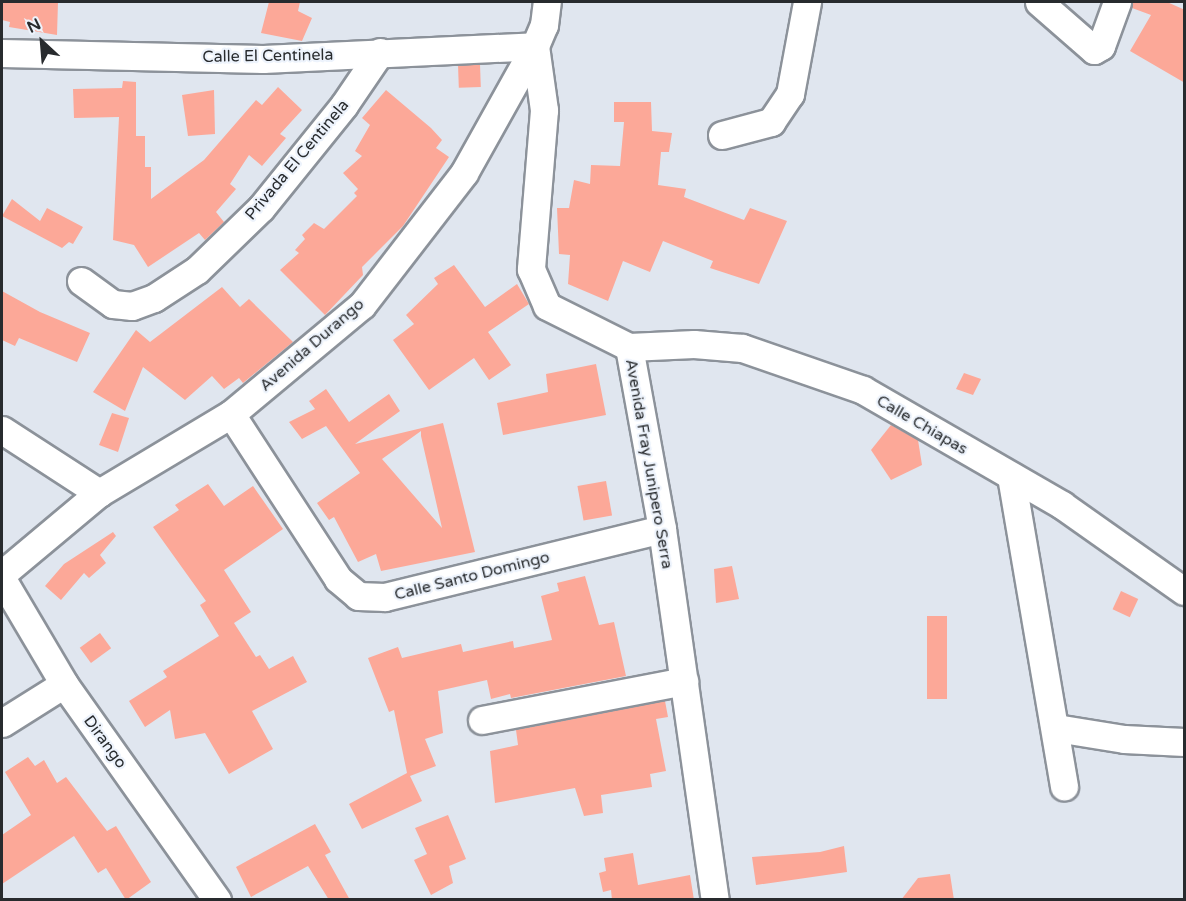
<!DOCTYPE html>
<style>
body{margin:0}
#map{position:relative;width:1186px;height:901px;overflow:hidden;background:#e0e6ef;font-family:"Varela Round",sans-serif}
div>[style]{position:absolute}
.building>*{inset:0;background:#fca898;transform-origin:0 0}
.roads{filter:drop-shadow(2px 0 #8c929a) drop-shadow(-2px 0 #8c929a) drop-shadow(0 2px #8c929a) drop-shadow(0 -2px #8c929a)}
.minor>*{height:27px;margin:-13.5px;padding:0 13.5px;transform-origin:13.5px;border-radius:13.5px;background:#fff}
span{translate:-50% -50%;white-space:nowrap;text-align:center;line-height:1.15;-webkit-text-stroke:4.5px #edf3fc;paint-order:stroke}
.street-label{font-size:16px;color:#282b2e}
.frame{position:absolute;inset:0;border:3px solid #282b2e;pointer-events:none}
.north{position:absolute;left:12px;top:12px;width:60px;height:60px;-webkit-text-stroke:4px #edf3fc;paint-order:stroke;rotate:334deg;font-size:16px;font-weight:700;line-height:24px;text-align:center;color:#282b2e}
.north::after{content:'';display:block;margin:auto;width:21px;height:27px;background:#282b2e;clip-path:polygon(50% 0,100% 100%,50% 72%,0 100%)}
</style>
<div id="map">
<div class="building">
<div style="clip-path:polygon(2px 2px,58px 2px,57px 35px,9px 27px,10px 22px,2px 20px)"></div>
<div style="clip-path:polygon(269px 2px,300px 2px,298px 11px,312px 18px,302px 41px,261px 33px)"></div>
<div style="clip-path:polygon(1132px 2px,1167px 2px,1185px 10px,1185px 83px,1130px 51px,1151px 15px,1132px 8px)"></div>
<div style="left:480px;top:64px;width:23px;height:22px;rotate:88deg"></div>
<div style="clip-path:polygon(123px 81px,136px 82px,136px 136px,145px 136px,145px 167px,151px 167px,151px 199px,204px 160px,256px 100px,262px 105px,278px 87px,302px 110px,280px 134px,286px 138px,262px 166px,249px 155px,230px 184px,236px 189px,216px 212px,224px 222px,205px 240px,199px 233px,148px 267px,134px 245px,113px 240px,119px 117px,74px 118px,73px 89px,122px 88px)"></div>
<div style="clip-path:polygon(214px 90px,215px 134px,188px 136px,182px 95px)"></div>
<div style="clip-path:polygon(386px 90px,431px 128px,442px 140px,436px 148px,449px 157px,403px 226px,362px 267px,363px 275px,325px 315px,280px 270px,299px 253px,295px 250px,305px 239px,302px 235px,314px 223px,324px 229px,357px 196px,354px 193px,358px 189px,343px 173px,362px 156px,355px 151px,370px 125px,362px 118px)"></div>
<div style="clip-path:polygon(614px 102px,651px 102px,652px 131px,672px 133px,669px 152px,661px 152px,658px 185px,686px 189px,684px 197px,744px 220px,750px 208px,787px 221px,759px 284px,710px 268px,713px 261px,663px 241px,650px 272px,623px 261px,608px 301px,568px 284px,570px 255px,559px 254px,557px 208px,569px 208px,574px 180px,590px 184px,591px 165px,620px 166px,624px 122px,614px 122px)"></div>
<div style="clip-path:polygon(12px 199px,40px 221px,47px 208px,83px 227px,73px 244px,69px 242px,62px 248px,2px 216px)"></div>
<div style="clip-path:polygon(454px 265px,485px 307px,517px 284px,529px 304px,488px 332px,511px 365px,489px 380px,474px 358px,429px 390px,393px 340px,414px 324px,406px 315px,438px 284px,434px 278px)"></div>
<div style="clip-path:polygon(222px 287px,240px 307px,249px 299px,293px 342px,243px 383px,239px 378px,224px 389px,212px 376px,185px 400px,143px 367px,125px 411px,93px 392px,136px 330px,150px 342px)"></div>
<div style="clip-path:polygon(2px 291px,40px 312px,90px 333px,77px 362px,19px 338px,15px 346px,2px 340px)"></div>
<div style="clip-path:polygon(596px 364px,606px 415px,503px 435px,497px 403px,548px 392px,546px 374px)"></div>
<div style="clip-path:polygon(964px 373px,981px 379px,973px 395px,956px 389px)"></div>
<div style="clip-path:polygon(evenodd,326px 389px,349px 422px,389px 394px,400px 411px,355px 444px,443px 423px,475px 552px,381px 571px,376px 554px,358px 562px,334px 517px,329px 520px,317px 503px,360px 473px,326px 426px,302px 439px,289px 422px,315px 409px,309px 401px,326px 389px,421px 431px,421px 436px,442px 528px,382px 459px,421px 431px)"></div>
<div style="clip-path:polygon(112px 413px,129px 418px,118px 452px,99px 445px)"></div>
<div style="clip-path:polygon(891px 425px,918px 440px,922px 465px,891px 480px,871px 450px)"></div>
<div style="left:606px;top:481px;width:35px;height:29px;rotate:80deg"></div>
<div style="clip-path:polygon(208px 484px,224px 506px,253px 486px,283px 529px,224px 570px,251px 612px,234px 623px,256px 657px,260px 655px,269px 669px,293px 656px,307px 682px,252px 711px,273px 749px,229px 774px,205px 733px,175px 739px,170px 710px,145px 727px,129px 701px,167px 677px,163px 671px,219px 636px,200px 605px,206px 601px,153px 527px,179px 510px,175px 505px)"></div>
<div style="clip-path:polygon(113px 532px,116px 536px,100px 555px,106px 563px,89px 578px,84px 573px,61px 600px,45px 586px,64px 564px)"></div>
<div style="clip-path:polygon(732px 566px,739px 599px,716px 603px,714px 569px)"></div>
<div style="clip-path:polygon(585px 576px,599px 625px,614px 622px,626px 676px,511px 698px,510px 694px,491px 699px,487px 680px,438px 691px,443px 733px,425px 739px,436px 766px,410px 776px,422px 801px,362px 829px,349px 804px,407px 773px,394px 710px,389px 712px,368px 658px,398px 647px,402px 658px,461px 644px,463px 652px,513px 641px,514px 648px,552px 640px,541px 596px,559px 591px,557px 583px)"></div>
<div style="left:1121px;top:591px;width:19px;height:20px;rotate:25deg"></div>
<div style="left:927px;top:616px;width:20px;height:83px"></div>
<div style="left:100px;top:633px;width:19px;height:25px;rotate:54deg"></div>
<div style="clip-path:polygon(665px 701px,668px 717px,656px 719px,666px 771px,650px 774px,652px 787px,601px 795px,603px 813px,584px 816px,575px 788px,495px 803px,490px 751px,518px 745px,516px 730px)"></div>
<div style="clip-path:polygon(28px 757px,35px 766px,44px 760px,57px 783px,66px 777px,107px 831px,116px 826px,151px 882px,126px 900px,106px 868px,98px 873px,74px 836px,2px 884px,2px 835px,31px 815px,5px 772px)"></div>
<div style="clip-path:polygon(448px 815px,466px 859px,449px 866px,453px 883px,431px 895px,414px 860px,427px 854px,415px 828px)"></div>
<div style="clip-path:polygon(315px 824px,331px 852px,325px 855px,350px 900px,329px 900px,308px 866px,251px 897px,236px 867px)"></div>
<div style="clip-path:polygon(844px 846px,847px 872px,756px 885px,752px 857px,820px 852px)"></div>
<div style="clip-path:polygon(633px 853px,638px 885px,690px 875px,694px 900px,612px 900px,611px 890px,603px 892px,599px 873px,606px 871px,604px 858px)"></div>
<div style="clip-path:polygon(950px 874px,954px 900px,901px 900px,918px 878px)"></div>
</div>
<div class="roads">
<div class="minor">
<div style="left:1039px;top:2px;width:73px;rotate:41.1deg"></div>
<div style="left:1094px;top:50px;width:8px;rotate:-30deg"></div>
<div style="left:1101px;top:46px;width:47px;rotate:-70deg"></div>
<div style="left:2px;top:53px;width:261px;rotate:1.3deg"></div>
<div style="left:263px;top:59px;width:272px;rotate:-2.7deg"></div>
<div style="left:535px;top:46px;width:65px;rotate:82deg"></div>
<div style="left:544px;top:110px;width:160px;rotate:94.7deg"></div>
<div style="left:531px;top:269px;width:40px;rotate:66.6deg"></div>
<div style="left:547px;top:306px;width:92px;rotate:26.6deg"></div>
<div style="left:629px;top:347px;width:185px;rotate:79.7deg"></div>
<div style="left:662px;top:529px;width:375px;rotate:81.9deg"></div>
<div style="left:722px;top:135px;width:51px;rotate:-14.9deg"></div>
<div style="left:771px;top:122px;width:34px;rotate:-56deg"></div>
<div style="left:790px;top:94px;width:94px;rotate:-79.5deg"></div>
<div style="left:81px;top:281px;width:39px;rotate:36deg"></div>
<div style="left:113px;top:304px;width:19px;rotate:6deg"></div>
<div style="left:132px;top:306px;width:23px;rotate:-20deg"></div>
<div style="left:154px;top:298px;width:51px;rotate:-33.1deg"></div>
<div style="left:197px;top:270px;width:89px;rotate:-44.1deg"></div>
<div style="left:261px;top:208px;width:132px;rotate:-51.1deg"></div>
<div style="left:344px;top:105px;width:64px;rotate:-55.8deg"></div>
<div style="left:629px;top:347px;width:65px;rotate:-2.6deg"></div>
<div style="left:694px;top:344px;width:48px;rotate:4.8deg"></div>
<div style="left:742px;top:348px;width:128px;rotate:19.1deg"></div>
<div style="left:863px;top:390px;width:230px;rotate:30deg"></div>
<div style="left:1062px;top:505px;width:149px;rotate:35.2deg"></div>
<div style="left:231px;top:414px;width:197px;rotate:57deg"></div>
<div style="left:338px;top:579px;width:26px;rotate:40deg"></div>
<div style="left:358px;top:596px;width:27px;rotate:2deg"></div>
<div style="left:385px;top:597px;width:285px;rotate:-13.8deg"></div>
<div style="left:2px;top:430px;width:116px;rotate:33deg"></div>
<div style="left:1011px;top:476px;width:315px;rotate:80.3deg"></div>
<div style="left:2px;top:574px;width:126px;rotate:-39.9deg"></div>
<div style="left:99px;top:493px;width:154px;rotate:-30.9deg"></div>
<div style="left:231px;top:414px;width:170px;rotate:-39.8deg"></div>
<div style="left:362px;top:305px;width:167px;rotate:-52.3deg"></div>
<div style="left:464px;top:173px;width:145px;rotate:-60.8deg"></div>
<div style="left:535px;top:46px;width:23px;rotate:-67deg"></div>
<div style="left:544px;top:25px;width:23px;rotate:-83deg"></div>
<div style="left:2px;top:579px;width:122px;rotate:59.4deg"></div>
<div style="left:64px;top:684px;width:265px;rotate:54.7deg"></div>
<div style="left:482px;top:720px;width:206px;rotate:-10.9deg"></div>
<div style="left:2px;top:723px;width:73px;rotate:-32.2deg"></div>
<div style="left:1056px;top:728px;width:69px;rotate:9.2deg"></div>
<div style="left:1124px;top:739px;width:60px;rotate:2.9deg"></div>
</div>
</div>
<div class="street-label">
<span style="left:268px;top:56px;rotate:-1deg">Calle El Centinela</span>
<span style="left:297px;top:160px;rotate:-50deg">Privada El Centinela</span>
<span style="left:312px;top:345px;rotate:-41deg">Avenida Durango</span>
<span style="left:922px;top:425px;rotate:30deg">Calle Chiapas</span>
<span style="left:649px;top:464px;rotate:80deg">Avenida Fray Junipero Serra</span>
<span style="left:472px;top:576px;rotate:-14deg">Calle Santo Domingo</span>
<span style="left:105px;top:742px;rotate:54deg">Dirango</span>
</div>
<div class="frame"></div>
<div class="north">N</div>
</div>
